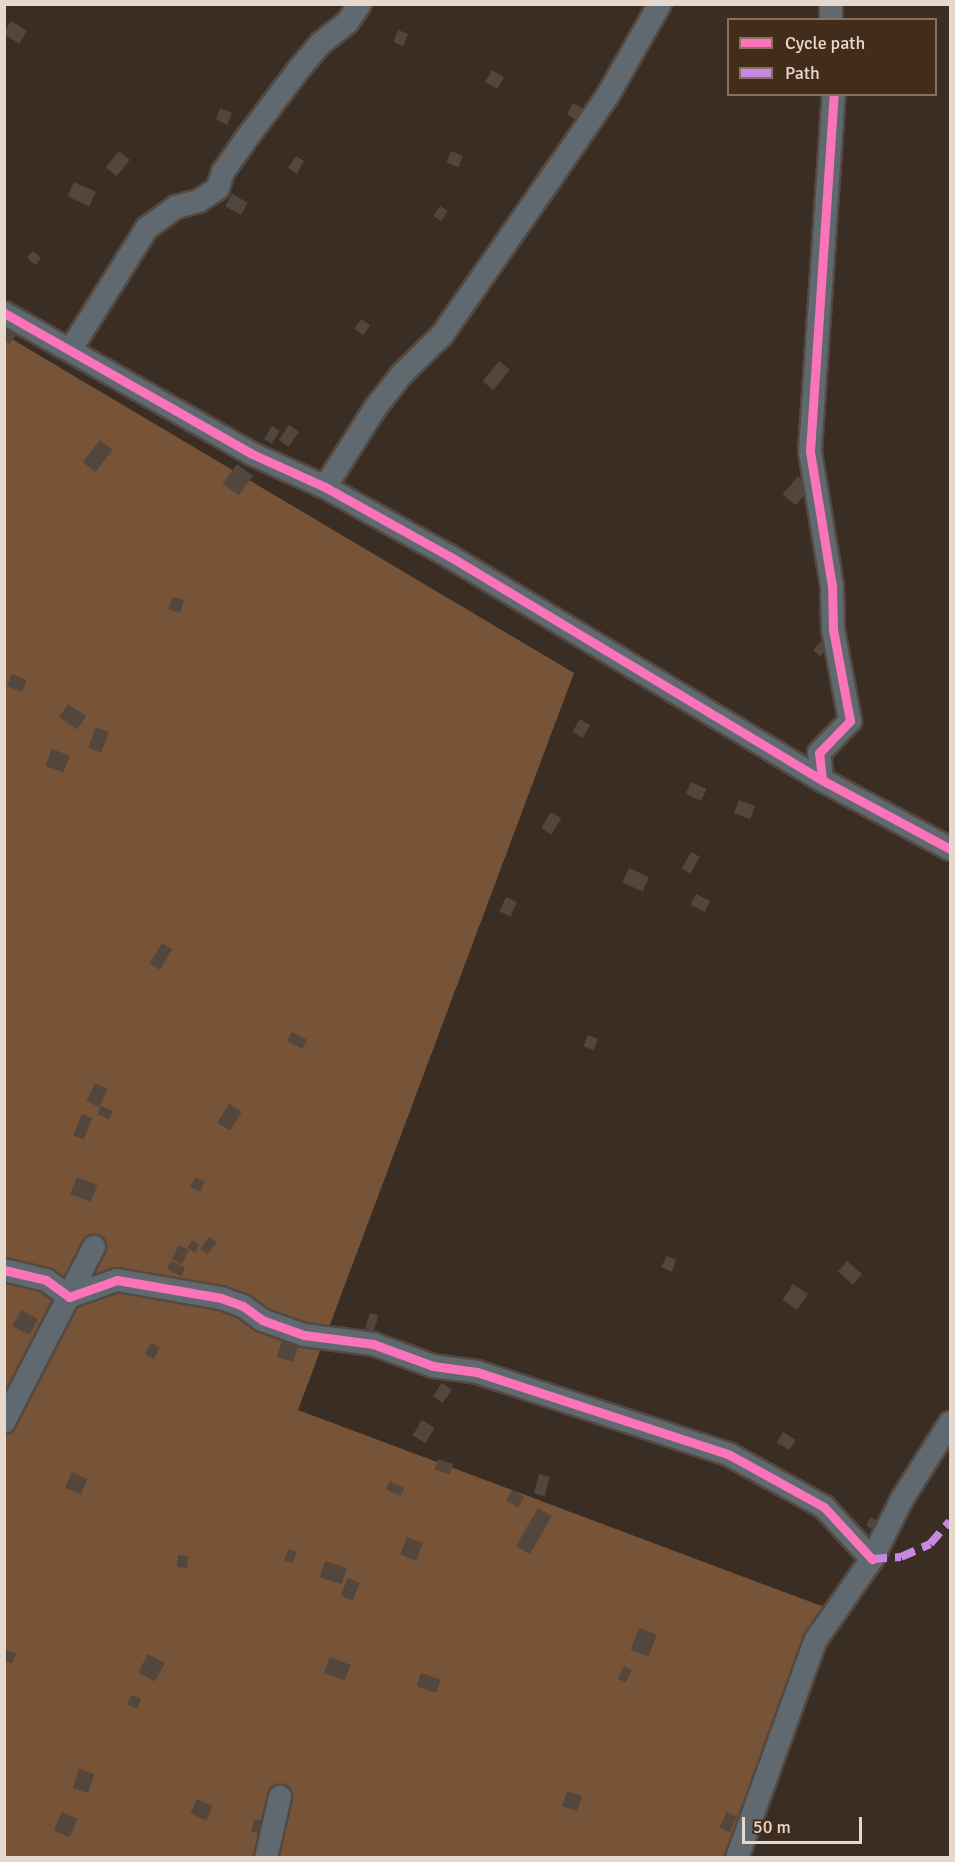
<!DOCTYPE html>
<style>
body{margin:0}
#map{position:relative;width:955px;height:1862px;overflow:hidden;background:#3a2d23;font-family:Signika,sans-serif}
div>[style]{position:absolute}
.forest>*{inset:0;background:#775337}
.building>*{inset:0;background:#53463c;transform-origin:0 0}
.roads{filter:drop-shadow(2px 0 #544940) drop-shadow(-2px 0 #544940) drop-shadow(0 2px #544940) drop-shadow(0 -2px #544940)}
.minor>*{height:22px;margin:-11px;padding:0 11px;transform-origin:11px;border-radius:11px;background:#5f696f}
.quiet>*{height:8px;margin-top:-4px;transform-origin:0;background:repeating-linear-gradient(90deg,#c787e3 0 15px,transparent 0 23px)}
.cycleway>*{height:9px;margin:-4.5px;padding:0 4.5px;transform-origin:4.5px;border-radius:4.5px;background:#fb73b8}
span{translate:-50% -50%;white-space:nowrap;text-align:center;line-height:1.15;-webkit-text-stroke:5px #432c1a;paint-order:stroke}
.frame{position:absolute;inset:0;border:6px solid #e7d8cd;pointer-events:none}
.legend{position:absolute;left:727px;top:18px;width:210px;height:78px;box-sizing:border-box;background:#432c1a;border:2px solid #857162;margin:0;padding:8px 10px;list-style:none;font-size:18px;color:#e7d8cd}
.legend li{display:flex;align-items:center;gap:12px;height:30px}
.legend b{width:30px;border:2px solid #857162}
.scale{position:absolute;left:742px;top:1817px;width:120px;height:27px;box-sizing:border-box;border:3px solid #e7d8cd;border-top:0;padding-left:8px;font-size:18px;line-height:21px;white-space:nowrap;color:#e7d8cd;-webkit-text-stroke:4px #432c1a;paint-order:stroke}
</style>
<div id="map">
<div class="forest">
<div style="clip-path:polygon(5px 335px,574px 673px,298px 1410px,827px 1608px,726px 1857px,5px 1858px)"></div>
</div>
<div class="building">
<div style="left:11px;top:21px;width:19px;height:15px;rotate:32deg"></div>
<div style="left:398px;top:30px;width:11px;height:13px;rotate:22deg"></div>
<div style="left:492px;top:70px;width:14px;height:14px;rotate:30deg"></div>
<div style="left:573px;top:103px;width:19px;height:13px;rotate:28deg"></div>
<div style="clip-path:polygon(220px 108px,232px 113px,227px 125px,216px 119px)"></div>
<div style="left:119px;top:151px;width:14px;height:21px;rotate:39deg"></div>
<div style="left:451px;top:151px;width:13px;height:12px;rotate:23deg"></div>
<div style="clip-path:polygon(296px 156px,304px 161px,297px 174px,288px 168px)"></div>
<div style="left:74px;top:182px;width:24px;height:16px;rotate:24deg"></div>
<div style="left:232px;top:194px;width:18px;height:14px;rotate:29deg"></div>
<div style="left:440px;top:206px;width:9px;height:12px;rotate:32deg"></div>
<div style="left:33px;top:251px;width:11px;height:9px;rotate:41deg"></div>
<div style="left:361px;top:319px;width:11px;height:12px;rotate:34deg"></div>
<div style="clip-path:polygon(7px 326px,17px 334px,9px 344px,4px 340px)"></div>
<div style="left:499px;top:361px;width:14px;height:26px;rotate:39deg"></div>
<div style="left:289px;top:425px;width:12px;height:18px;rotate:35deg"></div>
<div style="left:272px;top:426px;width:9px;height:15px;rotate:32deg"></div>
<div style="left:100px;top:440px;width:16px;height:28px;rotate:38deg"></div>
<div style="left:237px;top:464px;width:20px;height:24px;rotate:37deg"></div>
<div style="left:798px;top:476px;width:17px;height:24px;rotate:40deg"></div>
<div style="clip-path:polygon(173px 597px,184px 600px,180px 613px,168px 609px)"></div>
<div style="left:823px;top:639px;width:9px;height:15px;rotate:41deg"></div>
<div style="left:12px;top:674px;width:16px;height:13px;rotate:22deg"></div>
<div style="left:68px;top:704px;width:22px;height:16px;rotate:34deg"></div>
<div style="left:580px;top:719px;width:12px;height:15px;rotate:31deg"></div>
<div style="left:96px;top:727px;width:14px;height:22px;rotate:21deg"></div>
<div style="left:52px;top:749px;width:19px;height:18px;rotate:21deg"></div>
<div style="left:691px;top:782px;width:17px;height:13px;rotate:24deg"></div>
<div style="left:739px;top:800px;width:17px;height:14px;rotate:21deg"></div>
<div style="left:551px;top:812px;width:12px;height:19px;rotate:31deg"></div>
<div style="left:691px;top:852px;width:10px;height:19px;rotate:29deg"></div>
<div style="left:629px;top:868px;width:22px;height:16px;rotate:24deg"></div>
<div style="left:696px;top:894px;width:16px;height:12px;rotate:27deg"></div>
<div style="left:506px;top:897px;width:12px;height:16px;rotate:24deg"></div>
<div style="left:162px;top:943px;width:12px;height:24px;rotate:31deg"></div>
<div style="left:292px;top:1032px;width:17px;height:10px;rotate:28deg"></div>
<div style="left:588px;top:1035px;width:11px;height:12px;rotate:22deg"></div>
<div style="left:95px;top:1083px;width:14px;height:20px;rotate:25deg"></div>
<div style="left:229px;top:1104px;width:15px;height:22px;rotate:32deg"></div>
<div style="left:101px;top:1106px;width:13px;height:9px;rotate:23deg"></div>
<div style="left:82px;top:1114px;width:11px;height:23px;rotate:22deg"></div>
<div style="left:77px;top:1177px;width:22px;height:18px;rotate:22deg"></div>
<div style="left:195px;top:1177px;width:11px;height:11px;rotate:27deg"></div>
<div style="left:209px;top:1237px;width:9px;height:15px;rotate:36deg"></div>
<div style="left:192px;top:1240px;width:9px;height:9px;rotate:32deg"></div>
<div style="left:179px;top:1245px;width:11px;height:16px;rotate:27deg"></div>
<div style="clip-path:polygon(667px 1256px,676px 1260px,672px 1272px,661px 1267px)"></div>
<div style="left:171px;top:1261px;width:16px;height:9px;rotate:27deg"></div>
<div style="left:847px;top:1261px;width:20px;height:14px;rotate:41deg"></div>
<div style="left:793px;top:1284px;width:18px;height:19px;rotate:34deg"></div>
<div style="left:21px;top:1310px;width:19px;height:18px;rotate:28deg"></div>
<div style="left:370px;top:1313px;width:9px;height:16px;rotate:18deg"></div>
<div style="left:283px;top:1337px;width:17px;height:21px;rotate:17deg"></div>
<div style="left:151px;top:1343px;width:10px;height:13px;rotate:29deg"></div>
<div style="left:442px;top:1383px;width:12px;height:16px;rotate:35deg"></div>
<div style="left:422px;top:1420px;width:15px;height:18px;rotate:32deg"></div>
<div style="left:783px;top:1432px;width:15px;height:12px;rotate:32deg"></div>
<div style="left:438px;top:1459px;width:16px;height:11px;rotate:18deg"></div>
<div style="left:72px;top:1472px;width:17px;height:17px;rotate:24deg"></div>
<div style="left:539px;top:1474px;width:11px;height:20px;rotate:15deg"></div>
<div style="left:390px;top:1481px;width:16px;height:9px;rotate:27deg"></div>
<div style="left:512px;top:1490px;width:14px;height:12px;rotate:30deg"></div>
<div style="left:538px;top:1508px;width:16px;height:44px;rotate:30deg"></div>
<div style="left:871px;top:1517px;width:12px;height:10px;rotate:31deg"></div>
<div style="left:407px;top:1537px;width:17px;height:19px;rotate:21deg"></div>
<div style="left:288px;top:1549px;width:9px;height:12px;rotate:18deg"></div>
<div style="left:178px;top:1555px;width:10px;height:12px;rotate:6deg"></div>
<div style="left:325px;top:1561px;width:23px;height:17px;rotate:18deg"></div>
<div style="left:348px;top:1578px;width:13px;height:19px;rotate:23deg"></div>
<div style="left:639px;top:1628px;width:19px;height:23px;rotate:21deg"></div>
<div style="clip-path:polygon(4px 1649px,16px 1654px,12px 1663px,4px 1660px)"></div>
<div style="left:148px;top:1654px;width:19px;height:21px;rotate:28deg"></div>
<div style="left:330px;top:1657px;width:22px;height:17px;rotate:21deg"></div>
<div style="left:624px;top:1666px;width:9px;height:14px;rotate:27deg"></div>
<div style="left:421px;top:1673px;width:21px;height:14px;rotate:19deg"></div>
<div style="clip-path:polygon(132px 1695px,141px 1699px,137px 1709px,127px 1704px)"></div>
<div style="left:79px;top:1769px;width:16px;height:20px;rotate:18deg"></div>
<div style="left:567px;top:1791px;width:16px;height:16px;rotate:18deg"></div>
<div style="left:197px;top:1799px;width:17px;height:16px;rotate:24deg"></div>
<div style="left:62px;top:1812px;width:17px;height:20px;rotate:24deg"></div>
<div style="left:727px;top:1812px;width:11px;height:17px;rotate:27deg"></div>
<div style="left:254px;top:1819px;width:15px;height:13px;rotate:11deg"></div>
</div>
<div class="roads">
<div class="minor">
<div style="left:831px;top:20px;width:16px;rotate:-90deg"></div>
<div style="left:4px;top:313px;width:283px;rotate:29.6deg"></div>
<div style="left:250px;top:453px;width:82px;rotate:24.4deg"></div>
<div style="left:325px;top:487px;width:142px;rotate:29.1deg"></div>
<div style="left:449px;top:556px;width:435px;rotate:31deg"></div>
<div style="left:822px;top:780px;width:145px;rotate:28.3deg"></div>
<div style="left:71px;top:349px;width:143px;rotate:-57.9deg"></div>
<div style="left:147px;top:228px;width:36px;rotate:-36deg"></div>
<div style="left:176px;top:207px;width:24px;rotate:-15deg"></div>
<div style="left:199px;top:201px;width:23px;rotate:-34deg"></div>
<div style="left:218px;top:188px;width:17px;rotate:-73deg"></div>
<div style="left:223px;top:172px;width:35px;rotate:-55deg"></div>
<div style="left:243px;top:143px;width:93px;rotate:-52.9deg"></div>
<div style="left:299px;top:69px;width:34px;rotate:-50deg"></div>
<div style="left:321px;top:43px;width:33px;rotate:-38deg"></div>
<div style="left:347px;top:23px;width:23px;rotate:-56deg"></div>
<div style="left:325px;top:487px;width:95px;rotate:-57.5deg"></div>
<div style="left:376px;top:407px;width:42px;rotate:-51.8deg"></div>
<div style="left:402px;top:374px;width:56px;rotate:-44.3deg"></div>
<div style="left:442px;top:335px;width:191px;rotate:-55.2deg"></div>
<div style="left:551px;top:178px;width:101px;rotate:-55.5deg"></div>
<div style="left:608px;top:95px;width:105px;rotate:-60.3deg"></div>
<div style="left:822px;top:780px;width:27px;rotate:-96deg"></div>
<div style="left:819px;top:753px;width:45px;rotate:-45.9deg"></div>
<div style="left:850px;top:721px;width:94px;rotate:-100.5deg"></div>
<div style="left:833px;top:629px;width:43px;rotate:-91.3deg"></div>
<div style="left:832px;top:586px;width:137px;rotate:-99.3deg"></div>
<div style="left:810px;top:451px;width:358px;rotate:-86.2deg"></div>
<div style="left:4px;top:1270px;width:43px;rotate:13.4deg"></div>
<div style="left:46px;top:1280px;width:29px;rotate:36deg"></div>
<div style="left:69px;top:1297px;width:51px;rotate:-19.5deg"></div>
<div style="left:117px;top:1280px;width:106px;rotate:9.8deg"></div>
<div style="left:221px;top:1298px;width:23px;rotate:20deg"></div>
<div style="left:243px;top:1306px;width:24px;rotate:36deg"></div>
<div style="left:262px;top:1320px;width:45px;rotate:19.7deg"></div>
<div style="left:304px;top:1335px;width:70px;rotate:7.4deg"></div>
<div style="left:373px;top:1344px;width:64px;rotate:20.1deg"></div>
<div style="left:433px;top:1366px;width:44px;rotate:7.8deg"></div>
<div style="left:477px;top:1372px;width:264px;rotate:18.1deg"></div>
<div style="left:728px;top:1454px;width:110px;rotate:28.9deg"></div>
<div style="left:824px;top:1507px;width:71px;rotate:47.3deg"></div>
<div style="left:4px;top:1422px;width:197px;rotate:-62.8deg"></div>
<div style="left:266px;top:1858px;width:63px;rotate:-77.1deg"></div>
<div style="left:737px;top:1858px;width:231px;rotate:-70.2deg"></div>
<div style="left:815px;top:1641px;width:100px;rotate:-55.2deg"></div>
<div style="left:872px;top:1559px;width:67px;rotate:-63.4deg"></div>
<div style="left:902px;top:1499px;width:90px;rotate:-57.7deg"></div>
</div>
</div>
<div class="quiet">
<div style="left:872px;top:1559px;width:29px;rotate:-4deg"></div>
<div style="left:901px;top:1557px;width:32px;rotate:-24deg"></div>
<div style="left:930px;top:1544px;width:30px;rotate:-49deg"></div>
</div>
<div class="cycleway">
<div style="left:4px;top:313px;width:283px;rotate:29.6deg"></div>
<div style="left:250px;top:453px;width:82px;rotate:24.4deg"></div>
<div style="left:325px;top:487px;width:142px;rotate:29.1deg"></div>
<div style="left:449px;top:556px;width:435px;rotate:31deg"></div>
<div style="left:822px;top:780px;width:145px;rotate:28.3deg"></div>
<div style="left:822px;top:780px;width:27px;rotate:-96deg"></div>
<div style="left:819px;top:753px;width:45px;rotate:-45.9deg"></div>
<div style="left:850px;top:721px;width:94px;rotate:-100.5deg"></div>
<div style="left:833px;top:629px;width:43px;rotate:-91.3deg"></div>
<div style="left:832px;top:586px;width:137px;rotate:-99.3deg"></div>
<div style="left:810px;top:451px;width:358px;rotate:-86.2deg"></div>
<div style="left:4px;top:1270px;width:43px;rotate:13.4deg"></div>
<div style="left:46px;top:1280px;width:29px;rotate:36deg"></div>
<div style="left:69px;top:1297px;width:51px;rotate:-19.5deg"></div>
<div style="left:117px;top:1280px;width:106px;rotate:9.8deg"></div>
<div style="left:221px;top:1298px;width:23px;rotate:20deg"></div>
<div style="left:243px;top:1306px;width:24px;rotate:36deg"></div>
<div style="left:262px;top:1320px;width:45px;rotate:19.7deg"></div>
<div style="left:304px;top:1335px;width:70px;rotate:7.4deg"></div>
<div style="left:373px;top:1344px;width:64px;rotate:20.1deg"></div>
<div style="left:433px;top:1366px;width:44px;rotate:7.8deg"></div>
<div style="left:477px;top:1372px;width:264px;rotate:18.1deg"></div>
<div style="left:728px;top:1454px;width:110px;rotate:28.9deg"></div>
<div style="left:824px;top:1507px;width:71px;rotate:47.3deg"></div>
</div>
<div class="frame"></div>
<ul class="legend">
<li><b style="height:8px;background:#fb73b8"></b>Cycle path</li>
<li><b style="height:8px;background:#c787e3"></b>Path</li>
</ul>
<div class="scale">50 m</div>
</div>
